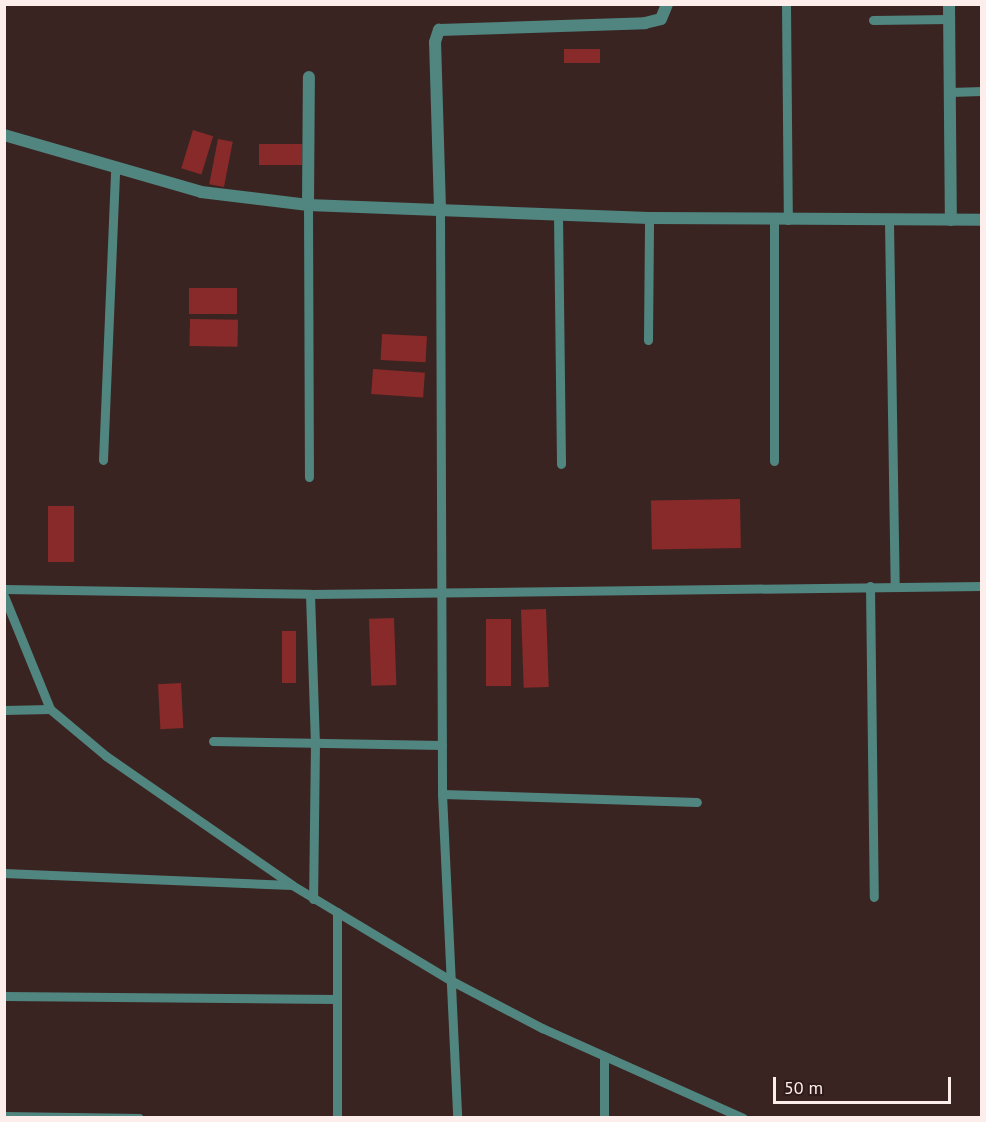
<!DOCTYPE html>
<style>
body{margin:0}
#map{position:relative;width:986px;height:1122px;overflow:hidden;background:#3a2422;font-family:"PT Sans",sans-serif}
div>[style]{position:absolute}
.building>*{inset:0;background:#882a29;transform-origin:0 0}
.service>*{height:9px;margin:-4.5px;padding:0 4.5px;transform-origin:4.5px;border-radius:4.5px;background:#51857f}
.minor>*{height:12px;margin:-6px;padding:0 6px;transform-origin:6px;border-radius:6px;background:#51857f}
span{translate:-50% -50%;white-space:nowrap;text-align:center;line-height:1.15;-webkit-text-stroke:4.5px #2f1b19;paint-order:stroke}
.frame{position:absolute;inset:0;border:6px solid #fdeeec;pointer-events:none}
.scale{position:absolute;left:773px;top:1077px;width:178px;height:27px;box-sizing:border-box;border:3px solid #fdeeec;border-top:0;padding-left:8px;font-size:18px;line-height:21px;white-space:nowrap;color:#fdeeec;-webkit-text-stroke:4px #2f1b19;paint-order:stroke}
</style>
<div id="map">
<div class="building">
<div style="left:600px;top:49px;width:14px;height:36px;rotate:90deg"></div>
<div style="left:193px;top:130px;width:21px;height:40px;rotate:17deg"></div>
<div style="left:218px;top:139px;width:15px;height:46px;rotate:11deg"></div>
<div style="left:302px;top:144px;width:21px;height:43px;rotate:90deg"></div>
<div style="left:237px;top:288px;width:26px;height:48px;rotate:90deg"></div>
<div style="left:190px;top:319px;width:48px;height:27px;rotate:1deg"></div>
<div style="left:382px;top:334px;width:45px;height:26px;rotate:3deg"></div>
<div style="left:373px;top:369px;width:52px;height:25px;rotate:4deg"></div>
<div style="left:740px;top:499px;width:49px;height:89px;rotate:89deg"></div>
<div style="left:48px;top:506px;width:26px;height:56px"></div>
<div style="left:546px;top:609px;width:78px;height:25px;rotate:88deg"></div>
<div style="left:394px;top:618px;width:67px;height:25px;rotate:88deg"></div>
<div style="left:486px;top:619px;width:25px;height:67px"></div>
<div style="left:282px;top:631px;width:14px;height:52px"></div>
<div style="left:181px;top:683px;width:45px;height:23px;rotate:87deg"></div>
</div>
<div class="service">
<div style="left:786px;top:4px;width:216px;rotate:89.5deg"></div>
<div style="left:873px;top:20px;width:76px;rotate:-0.8deg"></div>
<div style="left:950px;top:92px;width:32px;rotate:-2deg"></div>
<div style="left:308px;top:205px;width:272px;rotate:89.8deg"></div>
<div style="left:440px;top:209px;width:585px;rotate:89.8deg"></div>
<div style="left:442px;top:794px;width:324px;rotate:87.3deg"></div>
<div style="left:558px;top:216px;width:248px;rotate:89.3deg"></div>
<div style="left:774px;top:220px;width:241px;rotate:90deg"></div>
<div style="left:889px;top:222px;width:364px;rotate:89.1deg"></div>
<div style="left:648px;top:340px;width:122px;rotate:-89.5deg"></div>
<div style="left:103px;top:460px;width:291px;rotate:-87.6deg"></div>
<div style="left:870px;top:586px;width:311px;rotate:89.3deg"></div>
<div style="left:4px;top:589px;width:306px;rotate:0.9deg"></div>
<div style="left:310px;top:594px;width:672px;rotate:-0.68deg"></div>
<div style="left:310px;top:594px;width:148px;rotate:88.1deg"></div>
<div style="left:315px;top:742px;width:157px;rotate:90.7deg"></div>
<div style="left:4px;top:596px;width:122px;rotate:67.8deg"></div>
<div style="left:50px;top:709px;width:73px;rotate:40deg"></div>
<div style="left:106px;top:756px;width:226px;rotate:34.7deg"></div>
<div style="left:292px;top:885px;width:187px;rotate:31deg"></div>
<div style="left:452px;top:981px;width:102px;rotate:27.6deg"></div>
<div style="left:542px;top:1028px;width:220px;rotate:24.1deg"></div>
<div style="left:4px;top:710px;width:46px;rotate:-1.2deg"></div>
<div style="left:213px;top:741px;width:229px;rotate:1deg"></div>
<div style="left:442px;top:794px;width:255px;rotate:1.8deg"></div>
<div style="left:4px;top:873px;width:288px;rotate:2.4deg"></div>
<div style="left:4px;top:996px;width:332px;rotate:0.5deg"></div>
<div style="left:4px;top:1116px;width:135px;rotate:0.8deg"></div>
<div style="left:337px;top:1118px;width:206px;rotate:-90deg"></div>
<div style="left:604px;top:1118px;width:62px;rotate:-90deg"></div>
</div>
<div class="minor">
<div style="left:949px;top:4px;width:216px;rotate:89.5deg"></div>
<div style="left:4px;top:135px;width:205px;rotate:16.1deg"></div>
<div style="left:201px;top:192px;width:108px;rotate:6.9deg"></div>
<div style="left:308px;top:205px;width:341px;rotate:2.2deg"></div>
<div style="left:649px;top:218px;width:333px;rotate:0.3deg"></div>
<div style="left:308px;top:205px;width:128px;rotate:-89.6deg"></div>
<div style="left:440px;top:209px;width:167px;rotate:-91.7deg"></div>
<div style="left:435px;top:42px;width:13px;rotate:-72deg"></div>
<div style="left:439px;top:30px;width:206px;rotate:-1.9deg"></div>
<div style="left:645px;top:23px;width:16px;rotate:-14deg"></div>
<div style="left:661px;top:19px;width:16px;rotate:-68deg"></div>
</div>
<div class="frame"></div>
<div class="scale">50 m</div>
</div>
